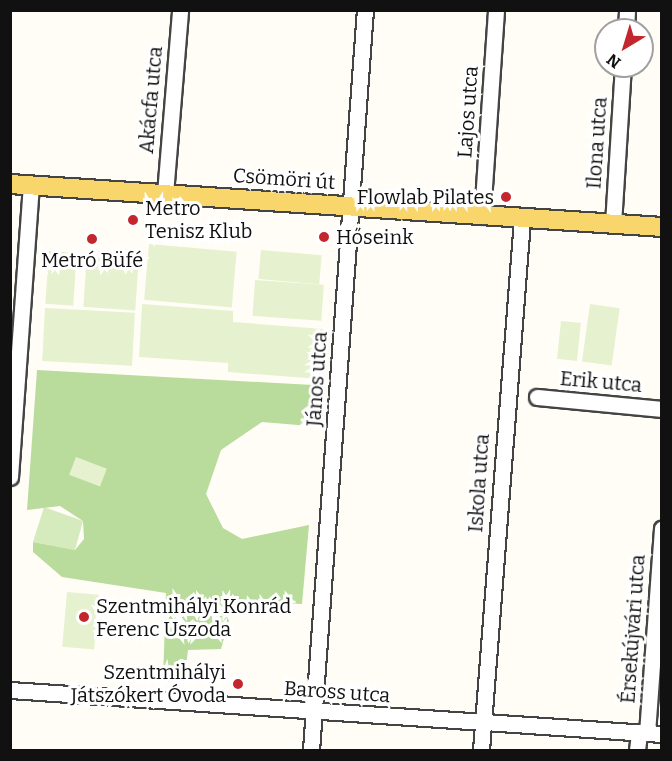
<!DOCTYPE html>
<meta charset="utf-8">
<style>
body{margin:0}
#map{position:relative;width:672px;height:761px;overflow:hidden;background:#fffdf5;font-family:Bitter,serif}
div>[style]{position:absolute}
.green>*{inset:0;background:#d5ebbd}
.forest>*{inset:0;background:#b9dc9c}
.pitch>*{inset:0;background:#e6f2cf;transform-origin:0 0}
.roads{filter:drop-shadow(2px 0 #444) drop-shadow(-2px 0 #444) drop-shadow(0 2px #444) drop-shadow(0 -2px #444)}
.minor>*{height:15px;margin:-7.5px;padding:0 7.5px;transform-origin:7.5px;border-radius:7.5px;background:#fff}
.major>*{height:18px;margin:-9px;padding:0 9px;transform-origin:9px;border-radius:9px;background:#f9d66b}
.dots>*{width:16px;height:16px;translate:-50% -50%;box-sizing:border-box;border:3px solid #fff;border-radius:50%}
span{translate:-50% -50%;white-space:nowrap;text-align:center;line-height:1.15;-webkit-text-stroke:6px #fff;paint-order:stroke}
.street-label{font-size:20px;color:#111}
.poi-label{font-size:20px;color:#111}
.right{translate:-100% -50%;text-align:right}
.left{translate:0 -50%;text-align:left}
.frame{position:absolute;inset:0;border:12px solid #111;pointer-events:none}
.north{position:absolute;left:594px;top:18px;width:60px;height:60px;box-sizing:border-box;background:#fff;border:2px solid #a0a0a0;border-radius:50%;rotate:218deg;font-size:16px;font-weight:700;line-height:24px;text-align:center;color:#111}
.north::after{content:'';display:block;margin:auto;width:21px;height:27px;background:#c4262e;clip-path:polygon(50% 0,100% 100%,50% 72%,0 100%)}
</style>
<div id="map">
<div class="green">
<div style="clip-path:polygon(44px 507px,83px 521px,75px 550px,33px 542px)"></div>
</div>
<div class="forest">
<div style="clip-path:polygon(37px 370px,313px 385px,310px 426px,262px 422px,221px 450px,206px 494px,223px 528px,242px 539px,309px 525px,302px 604px,242px 601px,231px 613px,221px 649px,188px 650px,184px 682px,163px 680px,166px 593px,62px 577px,33px 552px,33px 542px,75px 550px,84px 539px,83px 521px,60px 506px,27px 510px)"></div>
</div>
<div class="pitch">
<div style="left:149px;top:244px;width:88px;height:56px;rotate:5deg"></div>
<div style="left:261px;top:250px;width:61px;height:29px;rotate:5deg"></div>
<div style="left:49px;top:251px;width:28px;height:53px;rotate:4deg"></div>
<div style="left:87px;top:255px;width:52px;height:52px;rotate:4deg"></div>
<div style="left:255px;top:280px;width:69px;height:36px;rotate:4deg"></div>
<div style="clip-path:polygon(142px 304px,233px 311px,233px 322px,323px 329px,320px 379px,228px 372px,228px 363px,139px 357px)"></div>
<div style="left:590px;top:304px;width:30px;height:58px;rotate:8deg"></div>
<div style="left:45px;top:308px;width:90px;height:53px;rotate:3deg"></div>
<div style="left:561px;top:321px;width:20px;height:38px;rotate:6deg"></div>
<div style="left:76px;top:457px;width:33px;height:19px;rotate:21deg"></div>
<div style="left:67px;top:592px;width:32px;height:55px;rotate:5deg"></div>
</div>
<div class="roads">
<div class="minor">
<div style="left:626px;top:30px;width:20px;rotate:-87deg"></div>
<div style="left:165px;top:194px;width:185px;rotate:-85.3deg"></div>
<div style="left:482px;top:216px;width:206px;rotate:-86.1deg"></div>
<div style="left:613px;top:224px;width:158px;rotate:-86.4deg"></div>
<div style="left:537px;top:397px;width:126px;rotate:5.5deg"></div>
<div style="left:10px;top:477px;width:293px;rotate:-85.9deg"></div>
<div style="left:10px;top:690px;width:653px;rotate:3.86deg"></div>
<div style="left:647px;top:733px;width:205px;rotate:-85.8deg"></div>
<div style="left:311px;top:750px;width:742px;rotate:-85.83deg"></div>
<div style="left:481px;top:750px;width:533px;rotate:-85.58deg"></div>
<div style="left:637px;top:750px;width:17px;rotate:-83deg"></div>
</div>
<div class="major">
<div style="left:10px;top:184px;width:653px;rotate:3.77deg"></div>
</div>
</div>
<div class="dots">
<div style="left:506px;top:197px;background:#c4262e"></div>
<div style="left:133px;top:220px;background:#c4262e"></div>
<div style="left:324px;top:237px;background:#c4262e"></div>
<div style="left:92px;top:239px;background:#c4262e"></div>
<div style="left:84px;top:617px;background:#c4262e"></div>
<div style="left:238px;top:684px;background:#c4262e"></div>
</div>
<div class="street-label">
<span style="left:151px;top:100px;rotate:-85deg">Akácfa utca</span>
<span style="left:468px;top:112px;rotate:-86deg">Lajos utca</span>
<span style="left:597px;top:143px;rotate:-86deg">Ilona utca</span>
<span style="left:284px;top:179px;rotate:4deg">Csömöri út</span>
<span style="left:317px;top:379px;rotate:-86deg">János utca</span>
<span style="left:601px;top:382px;rotate:5deg">Erik utca</span>
<span style="left:479px;top:483px;rotate:-86deg">Iskola utca</span>
<span style="left:633px;top:629px;rotate:-86deg">Érsekújvári utca</span>
<span style="left:337px;top:692px;rotate:4deg">Baross utca</span>
</div>
<div class="poi-label">
<span class="right" style="left:494px;top:197px">Flowlab Pilates</span>
<span class="left" style="left:145px;top:220px">Metro<br>Tenisz Klub</span>
<span class="left" style="left:336px;top:237px">Hőseink</span>
<span style="left:92px;top:260px">Metró Büfé</span>
<span class="left" style="left:96px;top:618px">Szentmihályi Konrád<br>Ferenc Uszoda</span>
<span class="right" style="left:226px;top:684px">Szentmihályi<br>Játszókert Óvoda</span>
</div>
<div class="frame"></div>
<div class="north">N</div>
</div>
